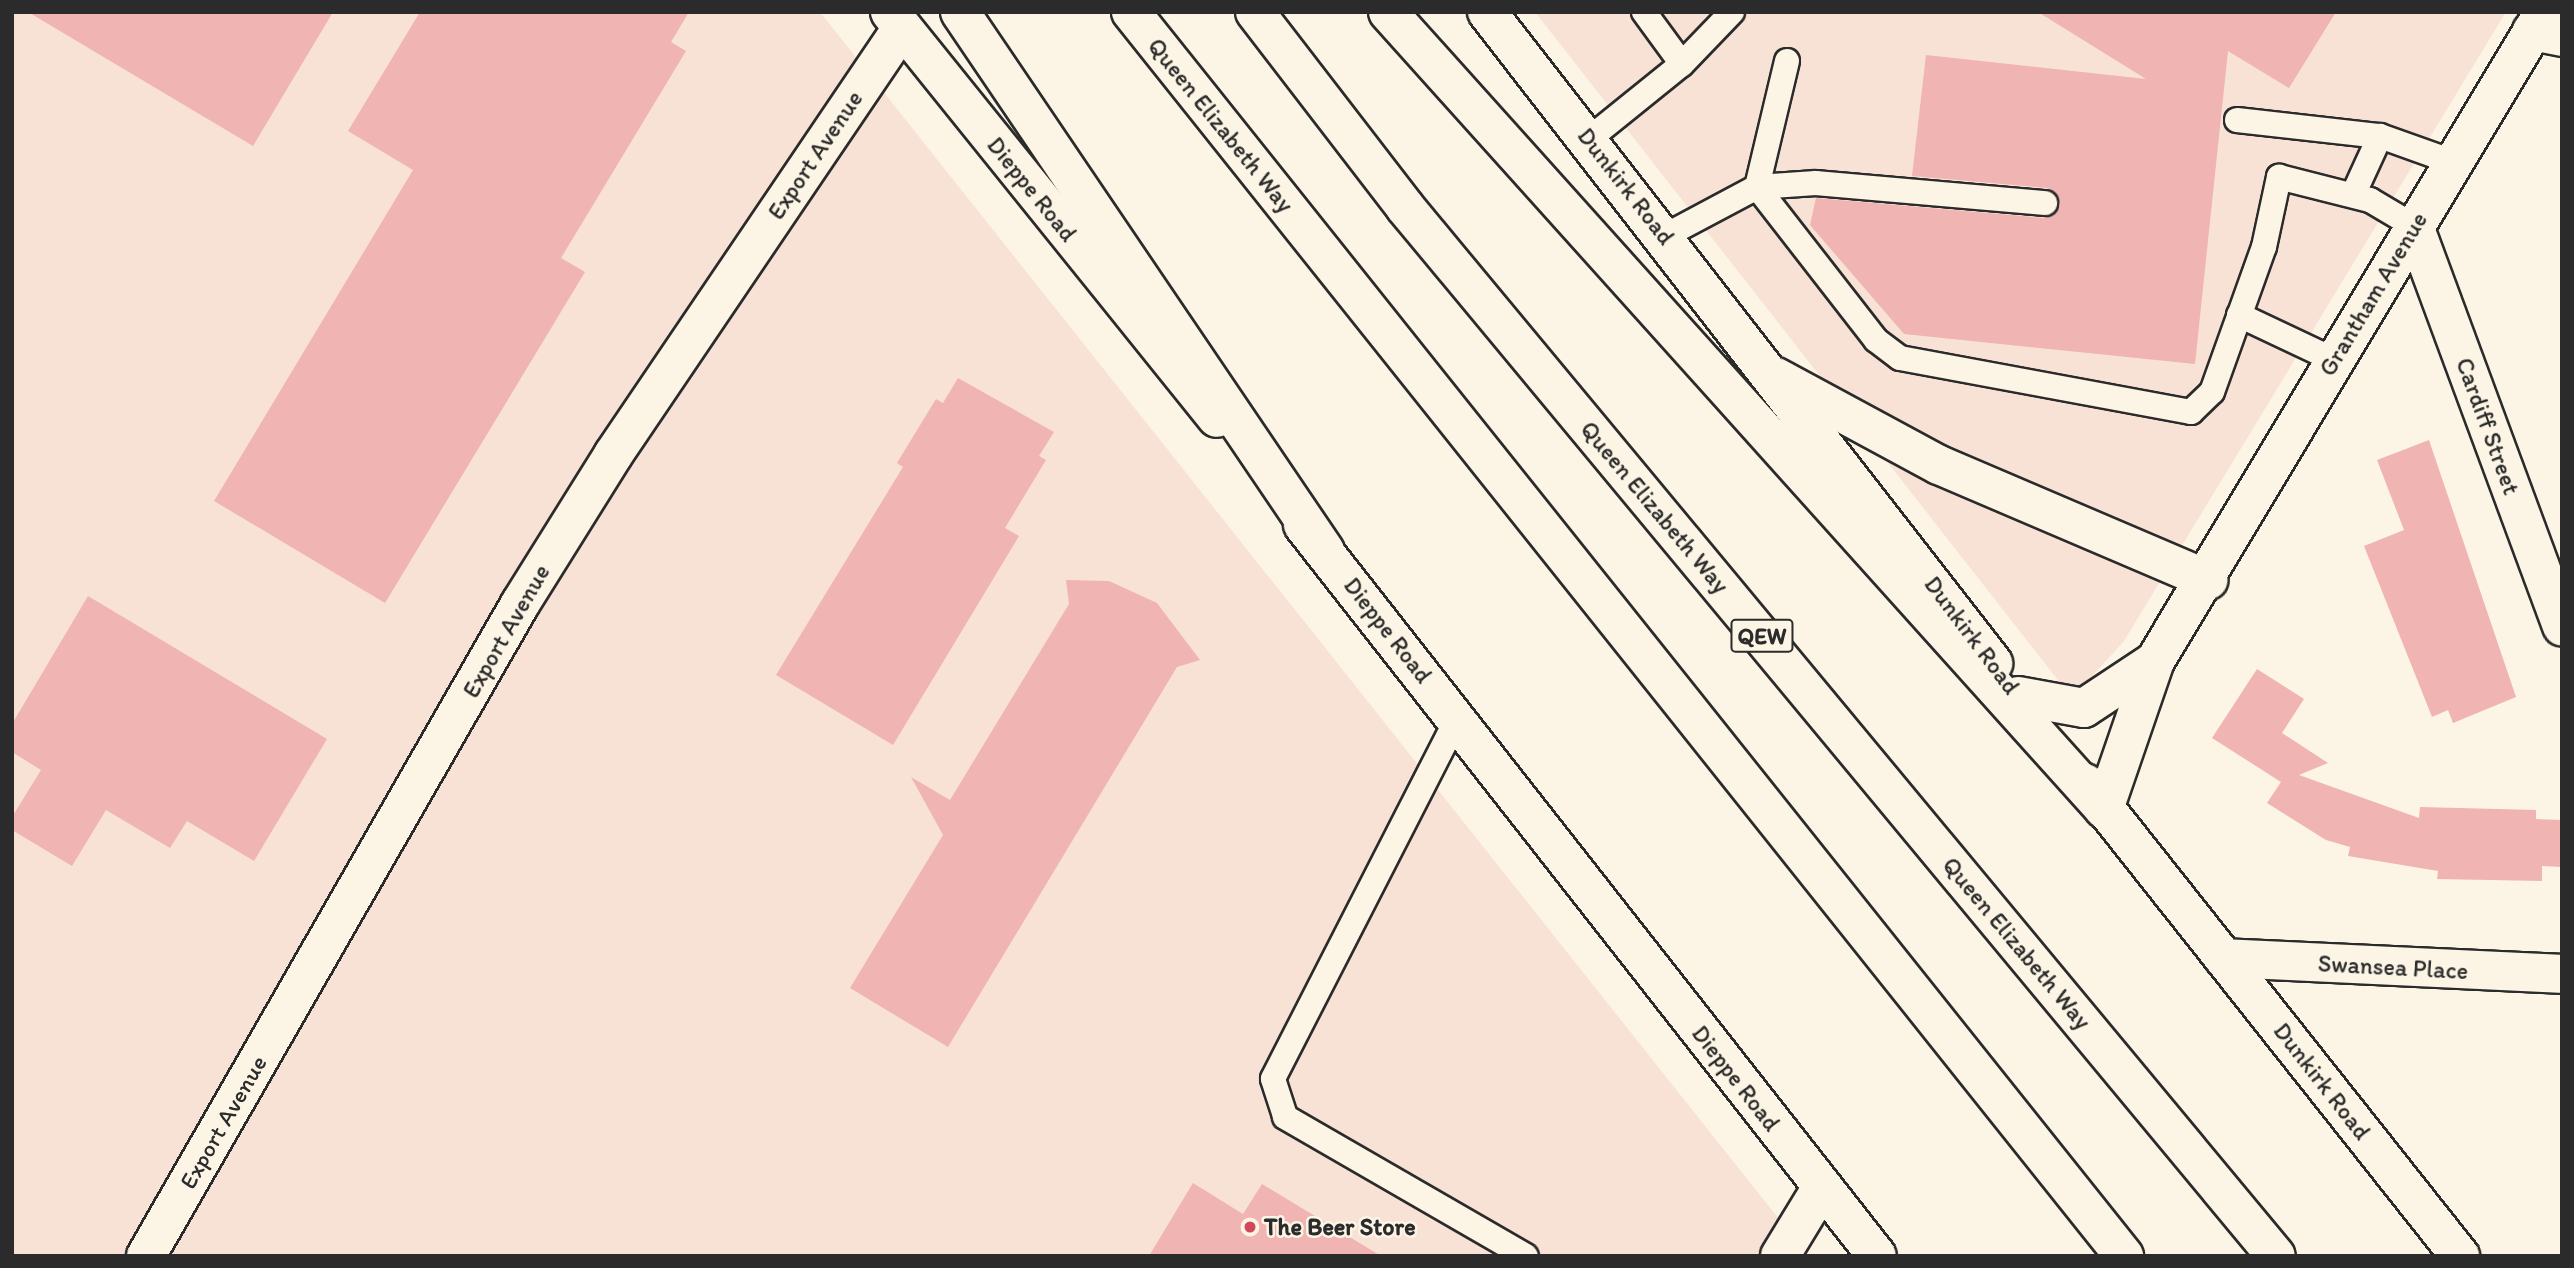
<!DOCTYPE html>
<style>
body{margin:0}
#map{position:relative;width:2574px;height:1268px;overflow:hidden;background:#fcf5e5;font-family:Itim,sans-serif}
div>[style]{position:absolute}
.built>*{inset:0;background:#f8e2d6}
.building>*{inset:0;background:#f0b4b2}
.roads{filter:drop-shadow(2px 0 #2b2b2b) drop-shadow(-2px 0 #2b2b2b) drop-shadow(0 2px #2b2b2b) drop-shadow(0 -2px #2b2b2b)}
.service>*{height:24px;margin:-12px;padding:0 12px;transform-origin:12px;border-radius:12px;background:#fcf5e5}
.minor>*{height:38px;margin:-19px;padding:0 19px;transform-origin:19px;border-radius:19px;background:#fcf5e5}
.tertiary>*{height:38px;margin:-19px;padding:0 19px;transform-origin:19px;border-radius:19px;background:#fcf5e5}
.motorway>*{height:38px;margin:-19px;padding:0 19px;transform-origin:19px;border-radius:19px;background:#fcf5e5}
.dots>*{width:19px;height:19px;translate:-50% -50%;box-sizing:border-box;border:4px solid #fcf5e5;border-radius:50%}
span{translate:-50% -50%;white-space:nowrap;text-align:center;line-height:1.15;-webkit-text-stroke:5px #fcf5e5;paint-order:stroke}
.shield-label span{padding:2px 5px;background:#fcf5e5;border:2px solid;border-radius:5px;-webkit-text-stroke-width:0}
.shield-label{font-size:23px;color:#2b2b2b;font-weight:700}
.street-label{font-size:24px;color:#2b2b2b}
.poi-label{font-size:24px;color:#2b2b2b;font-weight:700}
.left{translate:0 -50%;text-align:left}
.frame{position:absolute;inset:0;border:14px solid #2b2b2b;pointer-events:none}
</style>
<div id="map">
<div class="built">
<div style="clip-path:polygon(12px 12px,820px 12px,1779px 1219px,1756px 1256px,12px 1256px)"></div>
<div style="clip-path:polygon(1535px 12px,2506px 12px,2124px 641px,2072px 698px)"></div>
</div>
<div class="building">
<div style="clip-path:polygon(28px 12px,333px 12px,253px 146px)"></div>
<div style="clip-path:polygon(420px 12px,689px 12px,671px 42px,686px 51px,561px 258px,585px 272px,385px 603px,214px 501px,413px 170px,348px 131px)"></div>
<div style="clip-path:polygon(2038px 12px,2336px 12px,2289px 88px,2228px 51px,2195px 364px,1904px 334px,1810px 225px,1816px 198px,2044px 218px,2057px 212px,2059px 197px,2047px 188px,1912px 176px,1926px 55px,2146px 79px)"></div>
<div style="clip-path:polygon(958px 378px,1054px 432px,1039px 456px,1046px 460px,1005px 528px,1019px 536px,893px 745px,776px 675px,903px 467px,897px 463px,936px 399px,943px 403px)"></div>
<div style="clip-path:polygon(2429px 440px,2516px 697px,2453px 723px,2448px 710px,2432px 717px,2364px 546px,2404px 530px,2377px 460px)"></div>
<div style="clip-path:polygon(1066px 580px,1109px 581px,1157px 603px,1200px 660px,1177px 667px,948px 1047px,850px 988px,943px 835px,911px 777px,950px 800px,1069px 604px)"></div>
<div style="clip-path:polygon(88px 596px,327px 739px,254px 861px,187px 821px,170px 848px,106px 810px,72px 866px,12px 830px,12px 817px,41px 770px,12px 752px,12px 724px)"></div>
<div style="clip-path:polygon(2257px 669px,2304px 699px,2282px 733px,2328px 763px,2299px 775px,2419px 818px,2420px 807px,2536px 810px,2536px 819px,2562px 820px,2562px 867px,2542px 866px,2542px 881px,2437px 879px,2438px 871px,2348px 856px,2350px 847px,2326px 840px,2267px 803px,2281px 782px,2212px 738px)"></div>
<div style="clip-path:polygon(1193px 1183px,1243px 1214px,1262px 1184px,1381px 1256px,1149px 1256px)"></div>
</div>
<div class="roads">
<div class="service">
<div style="left:1644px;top:12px;width:64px;rotate:53.8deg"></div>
<div style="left:1787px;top:61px;width:130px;rotate:103.4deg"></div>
<div style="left:1757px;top:187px;width:59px;rotate:-3.9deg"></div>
<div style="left:1816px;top:183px;width:230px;rotate:5deg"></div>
<div style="left:2237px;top:120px;width:144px;rotate:6.4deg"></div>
<div style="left:1589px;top:139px;width:119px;rotate:-38.9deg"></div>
<div style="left:1682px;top:64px;width:72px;rotate:-46.1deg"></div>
<div style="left:2353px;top:195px;width:65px;rotate:-65.4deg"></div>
<div style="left:2380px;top:136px;width:77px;rotate:19.6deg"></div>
<div style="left:1665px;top:236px;width:104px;rotate:-28deg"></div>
<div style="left:1757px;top:187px;width:194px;rotate:52.1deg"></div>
<div style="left:1876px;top:340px;width:30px;rotate:37deg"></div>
<div style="left:1900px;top:358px;width:296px;rotate:10.5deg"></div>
<div style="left:2191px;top:412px;width:29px;rotate:-44deg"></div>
<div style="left:2212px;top:392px;width:154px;rotate:-70.3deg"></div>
<div style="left:2264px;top:247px;width:72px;rotate:-77.9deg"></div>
<div style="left:2279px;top:177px;width:94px;rotate:14.2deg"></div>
<div style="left:2370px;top:200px;width:51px;rotate:30.6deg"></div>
<div style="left:2239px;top:315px;width:103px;rotate:25.3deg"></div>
<div style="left:1457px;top:719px;width:404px;rotate:117.1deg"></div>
<div style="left:1273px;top:1079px;width:40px;rotate:72deg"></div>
<div style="left:1285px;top:1117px;width:278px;rotate:30deg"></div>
</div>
<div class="minor">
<div style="left:2532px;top:31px;width:31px;rotate:11deg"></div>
<div style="left:2414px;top:226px;width:427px;rotate:69.7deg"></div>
<div style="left:1776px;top:377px;width:185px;rotate:28.4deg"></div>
<div style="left:1939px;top:465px;width:293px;rotate:23.1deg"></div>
<div style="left:2224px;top:958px;width:338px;rotate:2.7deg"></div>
<div style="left:146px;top:1256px;width:752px;rotate:-60.16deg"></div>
<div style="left:520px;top:604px;width:176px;rotate:-58deg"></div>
<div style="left:613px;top:455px;width:516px;rotate:-55.91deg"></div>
<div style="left:1780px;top:1256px;width:81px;rotate:-58.7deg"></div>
</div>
<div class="tertiary">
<div style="left:890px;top:12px;width:521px;rotate:51.15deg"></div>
<div style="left:1487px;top:12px;width:825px;rotate:52.14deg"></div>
<div style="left:1303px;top:525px;width:929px;rotate:51.86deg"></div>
<div style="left:2018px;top:696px;width:67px;rotate:10.3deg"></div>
<div style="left:2084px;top:708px;width:85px;rotate:-33.5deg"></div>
<div style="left:2085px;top:783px;width:604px;rotate:51.59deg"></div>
<div style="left:2104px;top:809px;width:157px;rotate:-71deg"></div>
<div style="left:2155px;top:661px;width:757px;rotate:-59.06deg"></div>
</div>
<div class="motorway">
<div style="left:960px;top:12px;width:651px;rotate:55.89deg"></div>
<div style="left:1131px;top:12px;width:1592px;rotate:51.4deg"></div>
<div style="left:1255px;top:12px;width:246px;rotate:52.4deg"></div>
<div style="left:1405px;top:207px;width:1363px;rotate:50.3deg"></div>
<div style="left:1388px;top:12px;width:1071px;rotate:48.06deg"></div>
</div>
</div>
<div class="dots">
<div style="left:1250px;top:1227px;background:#d1495b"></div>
</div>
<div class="shield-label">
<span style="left:1762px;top:636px">QEW</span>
</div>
<div class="street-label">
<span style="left:1221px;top:125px;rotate:51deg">Queen Elizabeth Way</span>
<span style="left:815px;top:155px;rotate:-56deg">Export Avenue</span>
<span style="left:1626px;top:186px;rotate:52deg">Dunkirk Road</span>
<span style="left:1032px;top:189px;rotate:51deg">Dieppe Road</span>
<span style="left:2373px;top:294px;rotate:-59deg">Grantham Avenue</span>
<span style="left:2488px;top:426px;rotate:70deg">Cardiff Street</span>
<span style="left:1655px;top:507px;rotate:50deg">Queen Elizabeth Way</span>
<span style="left:1388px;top:630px;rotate:52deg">Dieppe Road</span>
<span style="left:506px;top:631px;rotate:-60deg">Export Avenue</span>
<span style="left:1972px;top:635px;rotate:53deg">Dunkirk Road</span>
<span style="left:2017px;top:943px;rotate:50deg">Queen Elizabeth Way</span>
<span style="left:2393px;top:967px;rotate:3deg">Swansea Place</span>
<span style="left:1736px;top:1078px;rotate:52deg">Dieppe Road</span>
<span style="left:2322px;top:1081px;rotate:52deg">Dunkirk Road</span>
<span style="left:223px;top:1122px;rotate:-60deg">Export Avenue</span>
</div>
<div class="poi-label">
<span class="left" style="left:1264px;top:1227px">The Beer Store</span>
</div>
<div class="frame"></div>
</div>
